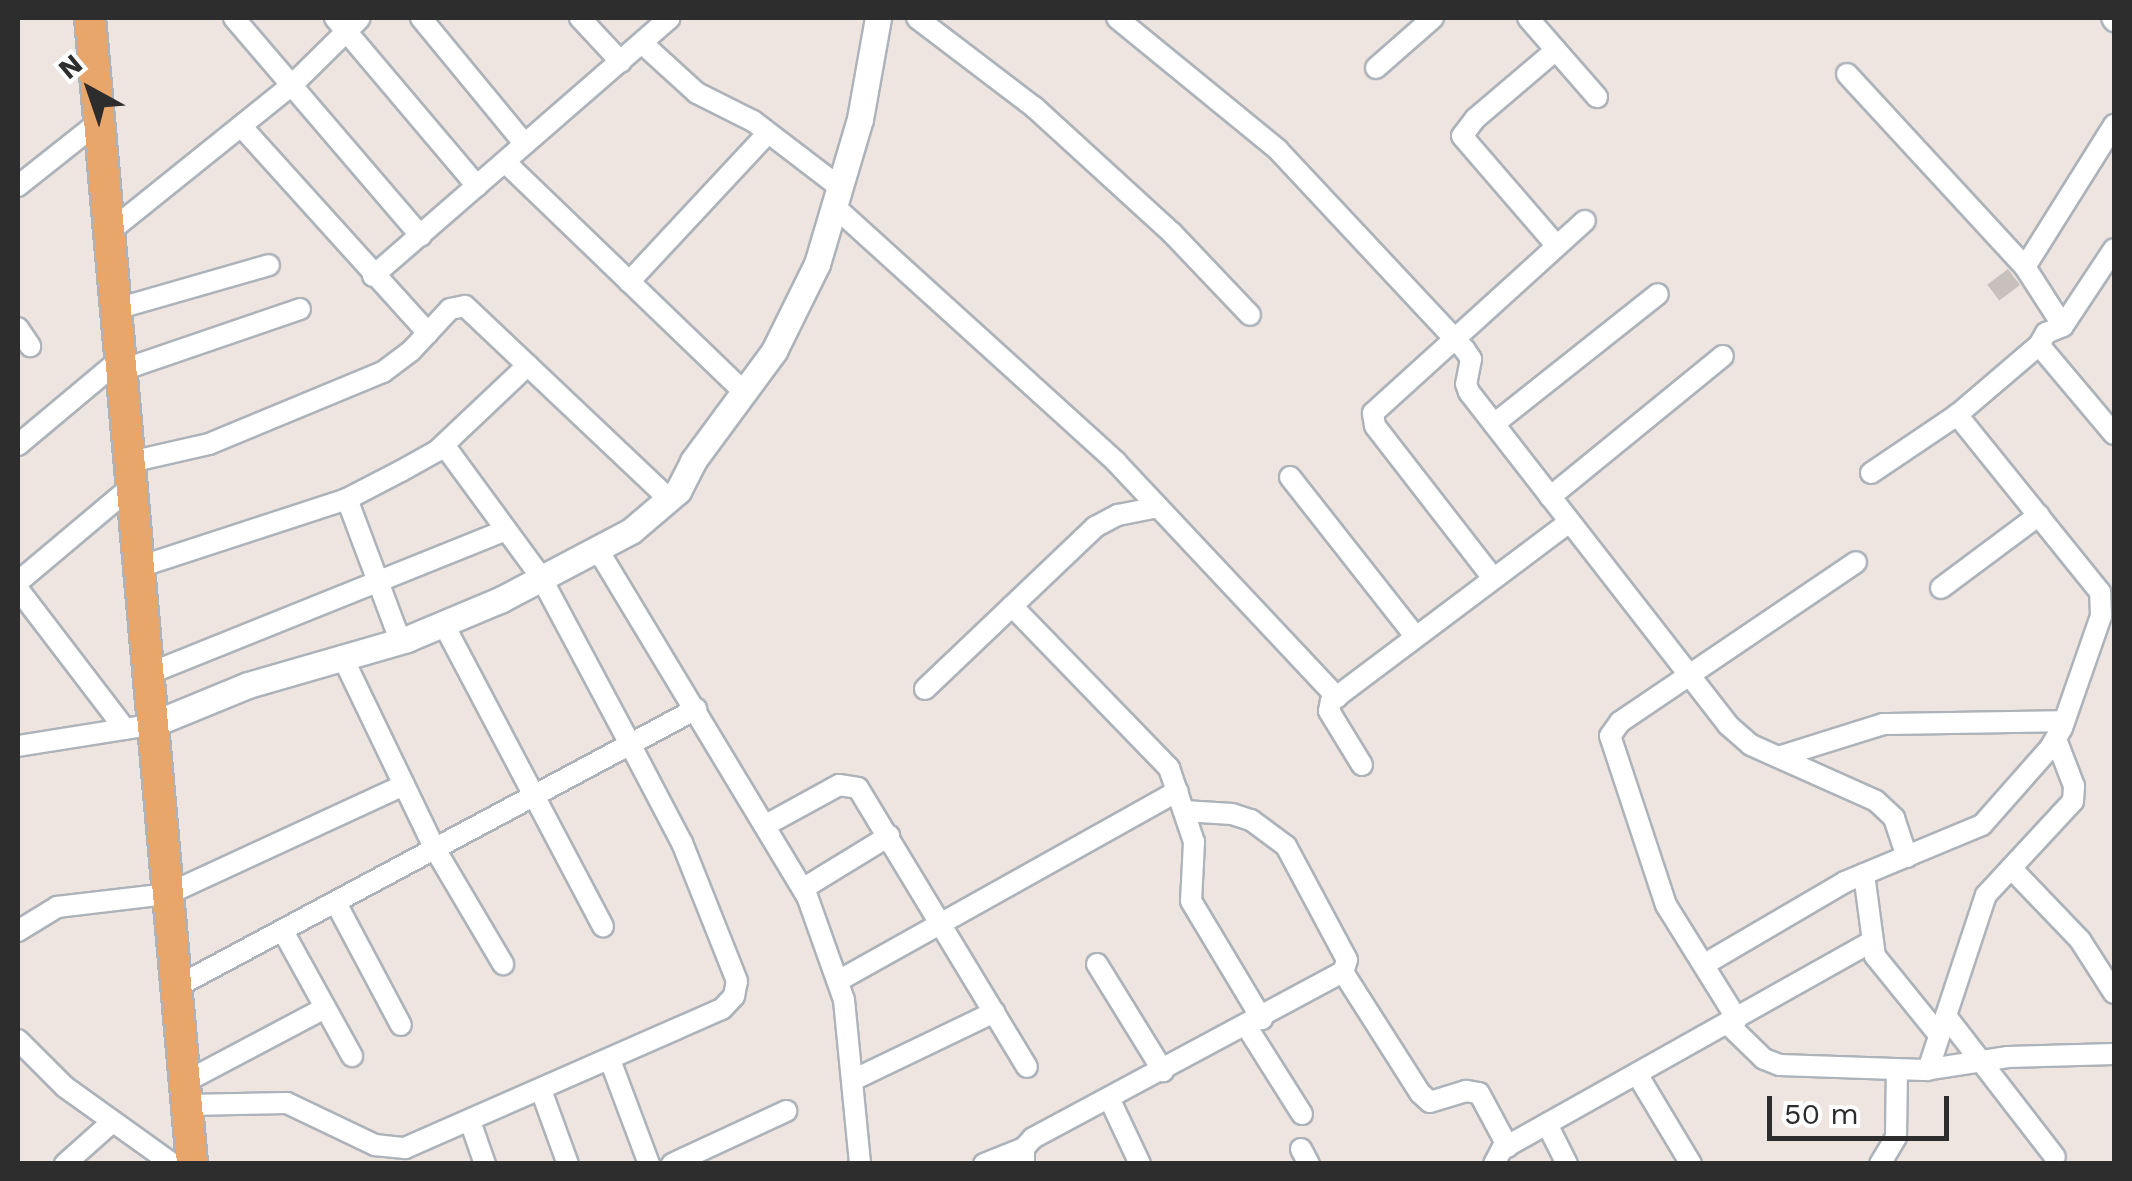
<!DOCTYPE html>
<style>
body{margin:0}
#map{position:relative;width:2132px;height:1181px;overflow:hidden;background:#eee5e1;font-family:"Work Sans",sans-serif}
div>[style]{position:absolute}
.building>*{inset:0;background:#c7c0bc;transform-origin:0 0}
.roads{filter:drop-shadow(2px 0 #adb3b9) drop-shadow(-2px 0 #adb3b9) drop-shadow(0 2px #adb3b9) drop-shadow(0 -2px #adb3b9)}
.minor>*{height:20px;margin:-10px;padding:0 10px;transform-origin:10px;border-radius:10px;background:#fff}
.tertiary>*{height:25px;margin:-12.5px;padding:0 12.5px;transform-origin:12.5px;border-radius:12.5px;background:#fff}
.primary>*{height:30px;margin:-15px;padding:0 15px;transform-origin:15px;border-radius:15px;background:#e9a66b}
span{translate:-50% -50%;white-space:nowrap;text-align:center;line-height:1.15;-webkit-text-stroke:10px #fff;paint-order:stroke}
.frame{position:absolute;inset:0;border:20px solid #2d2d2d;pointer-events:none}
.north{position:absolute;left:40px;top:40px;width:100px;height:100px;-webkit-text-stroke:8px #fff;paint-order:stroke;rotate:320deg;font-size:28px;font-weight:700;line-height:40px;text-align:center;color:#2d2d2d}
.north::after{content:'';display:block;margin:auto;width:35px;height:45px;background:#2d2d2d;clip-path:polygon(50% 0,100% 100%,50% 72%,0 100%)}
.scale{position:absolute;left:1767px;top:1096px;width:182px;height:45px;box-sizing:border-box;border:5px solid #2d2d2d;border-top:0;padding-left:12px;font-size:30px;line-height:35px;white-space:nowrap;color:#2d2d2d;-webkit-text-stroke:8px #fff;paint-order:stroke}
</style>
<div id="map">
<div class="building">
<div style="left:2008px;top:269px;width:20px;height:26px;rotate:53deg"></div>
</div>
<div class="roads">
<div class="minor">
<div style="left:234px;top:18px;width:287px;rotate:49.4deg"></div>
<div style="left:335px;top:18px;width:220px;rotate:49.8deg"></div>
<div style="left:421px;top:18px;width:163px;rotate:50.5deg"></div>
<div style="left:580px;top:18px;width:60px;rotate:47deg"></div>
<div style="left:917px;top:18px;width:147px;rotate:37.3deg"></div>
<div style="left:1034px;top:107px;width:187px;rotate:42.4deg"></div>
<div style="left:1172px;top:233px;width:113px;rotate:46.4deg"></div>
<div style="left:1117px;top:18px;width:208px;rotate:39.3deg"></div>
<div style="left:1278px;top:150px;width:274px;rotate:46.9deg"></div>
<div style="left:1465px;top:350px;width:11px;rotate:56deg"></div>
<div style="left:1471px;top:359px;width:25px;rotate:101deg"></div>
<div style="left:1466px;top:384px;width:9px;rotate:69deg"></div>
<div style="left:1469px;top:392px;width:422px;rotate:52.1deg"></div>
<div style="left:1728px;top:725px;width:30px;rotate:41deg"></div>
<div style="left:1751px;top:745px;width:137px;rotate:24.1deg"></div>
<div style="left:1876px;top:801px;width:25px;rotate:43deg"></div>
<div style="left:1894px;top:818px;width:41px;rotate:71.6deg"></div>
<div style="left:1528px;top:18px;width:105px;rotate:48.9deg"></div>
<div style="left:2112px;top:18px;width:4px;rotate:56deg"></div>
<div style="left:642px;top:43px;width:74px;rotate:42.3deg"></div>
<div style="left:697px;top:93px;width:63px;rotate:26.6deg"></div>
<div style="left:753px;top:121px;width:107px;rotate:37.4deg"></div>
<div style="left:1556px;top:50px;width:106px;rotate:139.6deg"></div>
<div style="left:1475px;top:119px;width:21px;rotate:127deg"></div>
<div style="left:1462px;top:136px;width:145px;rotate:49.2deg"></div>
<div style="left:1376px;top:68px;width:76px;rotate:-41.3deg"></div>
<div style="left:1847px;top:74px;width:263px;rotate:47.3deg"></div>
<div style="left:2025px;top:267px;width:70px;rotate:57.2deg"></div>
<div style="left:241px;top:126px;width:279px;rotate:47.9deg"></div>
<div style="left:505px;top:162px;width:330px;rotate:43.9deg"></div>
<div style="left:18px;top:186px;width:105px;rotate:-38.4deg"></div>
<div style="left:834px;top:206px;width:381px;rotate:42.2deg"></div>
<div style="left:1116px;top:462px;width:323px;rotate:46.8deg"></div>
<div style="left:109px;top:232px;width:235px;rotate:-38.8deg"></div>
<div style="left:292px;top:85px;width:95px;rotate:-44.6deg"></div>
<div style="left:2025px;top:267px;width:168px;rotate:-57.9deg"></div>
<div style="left:373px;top:276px;width:393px;rotate:-41deg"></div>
<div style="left:629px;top:282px;width:204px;rotate:-47deg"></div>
<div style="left:116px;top:309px;width:159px;rotate:-16deg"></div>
<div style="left:18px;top:328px;width:22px;rotate:56deg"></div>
<div style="left:2039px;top:345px;width:116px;rotate:49.9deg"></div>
<div style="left:122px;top:370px;width:188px;rotate:-18.9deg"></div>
<div style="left:1494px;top:424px;width:209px;rotate:-38.4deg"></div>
<div style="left:18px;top:445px;width:134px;rotate:-39.9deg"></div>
<div style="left:130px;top:462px;width:81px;rotate:-12.8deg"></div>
<div style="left:209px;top:444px;width:188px;rotate:-22.5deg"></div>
<div style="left:383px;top:372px;width:35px;rotate:-37deg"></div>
<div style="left:411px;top:351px;width:57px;rotate:-47.1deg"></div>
<div style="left:450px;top:309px;width:15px;rotate:-11deg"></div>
<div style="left:465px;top:306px;width:281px;rotate:43.4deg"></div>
<div style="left:1871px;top:473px;width:104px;rotate:-34deg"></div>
<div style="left:1957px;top:415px;width:108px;rotate:-40.5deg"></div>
<div style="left:2039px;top:345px;width:14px;rotate:-60deg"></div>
<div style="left:2046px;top:333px;width:18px;rotate:-22deg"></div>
<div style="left:2063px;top:326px;width:92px;rotate:-56.5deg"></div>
<div style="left:1290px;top:477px;width:202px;rotate:51.8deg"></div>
<div style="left:1550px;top:497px;width:223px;rotate:-39.2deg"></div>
<div style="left:347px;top:499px;width:151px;rotate:69.4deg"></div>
<div style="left:598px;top:550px;width:404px;rotate:58.9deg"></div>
<div style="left:807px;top:896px;width:110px;rotate:70.4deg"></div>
<div style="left:844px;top:1000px;width:165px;rotate:84.4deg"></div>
<div style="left:139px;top:567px;width:219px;rotate:-18.1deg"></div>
<div style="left:347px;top:499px;width:61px;rotate:-27.4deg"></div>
<div style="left:401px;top:471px;width:41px;rotate:-29.1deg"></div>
<div style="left:437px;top:451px;width:125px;rotate:-43.4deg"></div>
<div style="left:1493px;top:578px;width:192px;rotate:-127.8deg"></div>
<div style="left:1375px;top:426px;width:13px;rotate:-99deg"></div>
<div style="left:1373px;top:413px;width:286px;rotate:-42.2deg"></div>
<div style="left:18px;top:582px;width:149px;rotate:-40.1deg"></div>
<div style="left:1941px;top:588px;width:122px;rotate:-36.7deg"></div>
<div style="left:18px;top:589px;width:176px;rotate:52.6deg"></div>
<div style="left:1012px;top:606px;width:226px;rotate:45.9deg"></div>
<div style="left:1169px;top:768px;width:78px;rotate:71.3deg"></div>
<div style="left:1194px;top:842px;width:59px;rotate:92.9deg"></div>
<div style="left:1191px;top:901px;width:138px;rotate:59deg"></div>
<div style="left:443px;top:623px;width:343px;rotate:62.2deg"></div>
<div style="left:342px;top:656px;width:214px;rotate:64.3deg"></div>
<div style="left:435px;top:849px;width:134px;rotate:59.4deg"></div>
<div style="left:148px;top:674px;width:386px;rotate:-21.9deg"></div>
<div style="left:925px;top:689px;width:235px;rotate:-43.6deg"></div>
<div style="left:1095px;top:527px;width:26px;rotate:-28deg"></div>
<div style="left:1118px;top:515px;width:41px;rotate:-11.3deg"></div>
<div style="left:18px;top:746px;width:120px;rotate:-9.1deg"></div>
<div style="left:1778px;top:757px;width:110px;rotate:-17.4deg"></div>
<div style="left:1883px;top:724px;width:181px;rotate:-0.9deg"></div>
<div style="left:1362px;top:765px;width:63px;rotate:-121.4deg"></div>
<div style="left:1329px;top:711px;width:10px;rotate:-79deg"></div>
<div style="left:1331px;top:701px;width:298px;rotate:-36.9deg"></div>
<div style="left:1184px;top:811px;width:48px;rotate:3.6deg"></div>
<div style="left:1232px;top:814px;width:20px;rotate:18deg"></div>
<div style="left:1251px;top:820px;width:44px;rotate:36.6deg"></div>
<div style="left:1286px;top:846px;width:129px;rotate:61.8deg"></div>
<div style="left:1347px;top:960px;width:13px;rotate:108deg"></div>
<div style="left:1343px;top:972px;width:143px;rotate:57.5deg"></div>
<div style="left:1420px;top:1093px;width:13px;rotate:42deg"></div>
<div style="left:1430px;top:1102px;width:38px;rotate:-17deg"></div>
<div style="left:1466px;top:1091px;width:13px;rotate:9deg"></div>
<div style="left:1479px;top:1093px;width:61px;rotate:61.8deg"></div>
<div style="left:766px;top:825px;width:83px;rotate:-28.7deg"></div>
<div style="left:839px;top:785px;width:19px;rotate:9deg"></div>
<div style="left:858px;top:788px;width:326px;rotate:58.8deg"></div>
<div style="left:2011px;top:868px;width:100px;rotate:46.2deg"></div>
<div style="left:2080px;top:940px;width:63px;rotate:57.3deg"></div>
<div style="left:1864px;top:874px;width:83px;rotate:82.4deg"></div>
<div style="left:1875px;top:956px;width:102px;rotate:51deg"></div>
<div style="left:804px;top:888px;width:100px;rotate:-31.5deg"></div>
<div style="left:336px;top:903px;width:138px;rotate:62deg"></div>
<div style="left:18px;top:931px;width:46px;rotate:-31.6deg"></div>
<div style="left:57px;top:907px;width:112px;rotate:-6.7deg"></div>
<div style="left:168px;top:894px;width:260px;rotate:-24.8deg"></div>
<div style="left:283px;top:931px;width:143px;rotate:61.1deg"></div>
<div style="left:1097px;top:964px;width:126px;rotate:58.3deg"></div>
<div style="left:1705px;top:964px;width:162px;rotate:-30.4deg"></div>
<div style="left:1845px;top:882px;width:148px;rotate:-22.6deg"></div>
<div style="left:1982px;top:825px;width:103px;rotate:-48.6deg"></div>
<div style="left:2050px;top:748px;width:23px;rotate:-59deg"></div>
<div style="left:2062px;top:728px;width:119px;rotate:-70.8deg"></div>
<div style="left:2101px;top:616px;width:24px;rotate:-92deg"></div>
<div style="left:2100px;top:592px;width:228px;rotate:-128.9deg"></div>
<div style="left:838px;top:981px;width:389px;rotate:-29.2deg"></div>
<div style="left:176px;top:987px;width:590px;rotate:-28.13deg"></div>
<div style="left:1946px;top:1016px;width:178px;rotate:52.3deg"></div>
<div style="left:1737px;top:1019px;width:134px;rotate:-121.9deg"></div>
<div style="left:1666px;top:905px;width:178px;rotate:-108.3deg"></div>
<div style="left:1610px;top:736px;width:17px;rotate:-54deg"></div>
<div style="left:1620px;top:722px;width:285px;rotate:-34.1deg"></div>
<div style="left:1728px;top:1024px;width:50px;rotate:44.2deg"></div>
<div style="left:1764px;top:1059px;width:17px;rotate:21deg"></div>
<div style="left:1780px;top:1065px;width:144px;rotate:2deg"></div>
<div style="left:1924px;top:1070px;width:85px;rotate:-8.8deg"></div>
<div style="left:2008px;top:1057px;width:106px;rotate:-1.6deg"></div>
<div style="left:1247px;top:1027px;width:103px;rotate:57.7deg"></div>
<div style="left:18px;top:1040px;width:66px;rotate:45deg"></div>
<div style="left:65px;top:1087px;width:130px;rotate:35.6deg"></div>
<div style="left:610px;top:1060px;width:111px;rotate:69.4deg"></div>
<div style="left:1928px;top:1070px;width:184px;rotate:-71.7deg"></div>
<div style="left:1986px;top:895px;width:128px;rotate:-47.2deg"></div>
<div style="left:2073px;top:801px;width:15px;rotate:-86deg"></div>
<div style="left:2074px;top:786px;width:50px;rotate:-111deg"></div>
<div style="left:1637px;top:1074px;width:105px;rotate:59deg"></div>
<div style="left:853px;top:1080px;width:157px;rotate:-25.7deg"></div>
<div style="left:185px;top:1082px;width:158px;rotate:-27.9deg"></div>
<div style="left:541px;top:1090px;width:79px;rotate:70deg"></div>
<div style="left:1109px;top:1098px;width:73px;rotate:64.8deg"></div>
<div style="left:187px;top:1105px;width:100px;rotate:-1.1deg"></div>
<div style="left:287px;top:1103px;width:98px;rotate:25.5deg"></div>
<div style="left:375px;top:1145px;width:30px;rotate:6deg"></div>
<div style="left:405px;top:1148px;width:346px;rotate:-23.7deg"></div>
<div style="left:722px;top:1009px;width:18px;rotate:-47deg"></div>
<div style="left:734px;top:996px;width:15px;rotate:-79deg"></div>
<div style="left:737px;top:981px;width:149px;rotate:-111.7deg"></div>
<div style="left:682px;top:843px;width:112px;rotate:-117.7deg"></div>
<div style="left:630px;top:744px;width:189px;rotate:-118.1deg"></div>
<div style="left:541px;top:577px;width:164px;rotate:-126.3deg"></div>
<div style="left:470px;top:1121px;width:46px;rotate:70.8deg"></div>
<div style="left:1547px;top:1124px;width:45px;rotate:63.4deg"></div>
<div style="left:1301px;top:1149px;width:17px;rotate:62deg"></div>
<div style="left:65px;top:1164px;width:62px;rotate:-41.7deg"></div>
<div style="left:672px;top:1164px;width:126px;rotate:-24.9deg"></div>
<div style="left:984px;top:1164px;width:43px;rotate:-21.8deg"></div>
<div style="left:1024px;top:1164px;width:16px;rotate:-90deg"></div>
<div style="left:1024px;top:1148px;width:13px;rotate:-48deg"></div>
<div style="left:1033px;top:1138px;width:352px;rotate:-28.2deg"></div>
<div style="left:1494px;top:1164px;width:17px;rotate:-62deg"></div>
<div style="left:1502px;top:1149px;width:423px;rotate:-29.3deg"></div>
<div style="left:1880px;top:1164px;width:31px;rotate:-59deg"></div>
<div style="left:1896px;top:1137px;width:68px;rotate:-89.2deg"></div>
</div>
<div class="tertiary">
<div style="left:153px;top:724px;width:103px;rotate:-22.3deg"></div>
<div style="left:248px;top:685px;width:166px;rotate:-16.1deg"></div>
<div style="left:407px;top:639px;width:101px;rotate:-22.8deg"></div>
<div style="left:500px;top:600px;width:148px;rotate:-27.8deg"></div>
<div style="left:631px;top:531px;width:62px;rotate:-40.4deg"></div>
<div style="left:678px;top:491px;width:34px;rotate:-63deg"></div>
<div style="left:693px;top:461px;width:137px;rotate:-53.6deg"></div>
<div style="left:774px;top:351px;width:97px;rotate:-63.7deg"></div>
<div style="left:817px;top:264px;width:151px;rotate:-73.5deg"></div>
<div style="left:860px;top:119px;width:103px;rotate:-79.9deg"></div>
</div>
<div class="primary">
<div style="left:90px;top:18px;width:1151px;rotate:84.91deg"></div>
</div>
</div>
<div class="frame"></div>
<div class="north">N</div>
<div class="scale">50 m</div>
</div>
